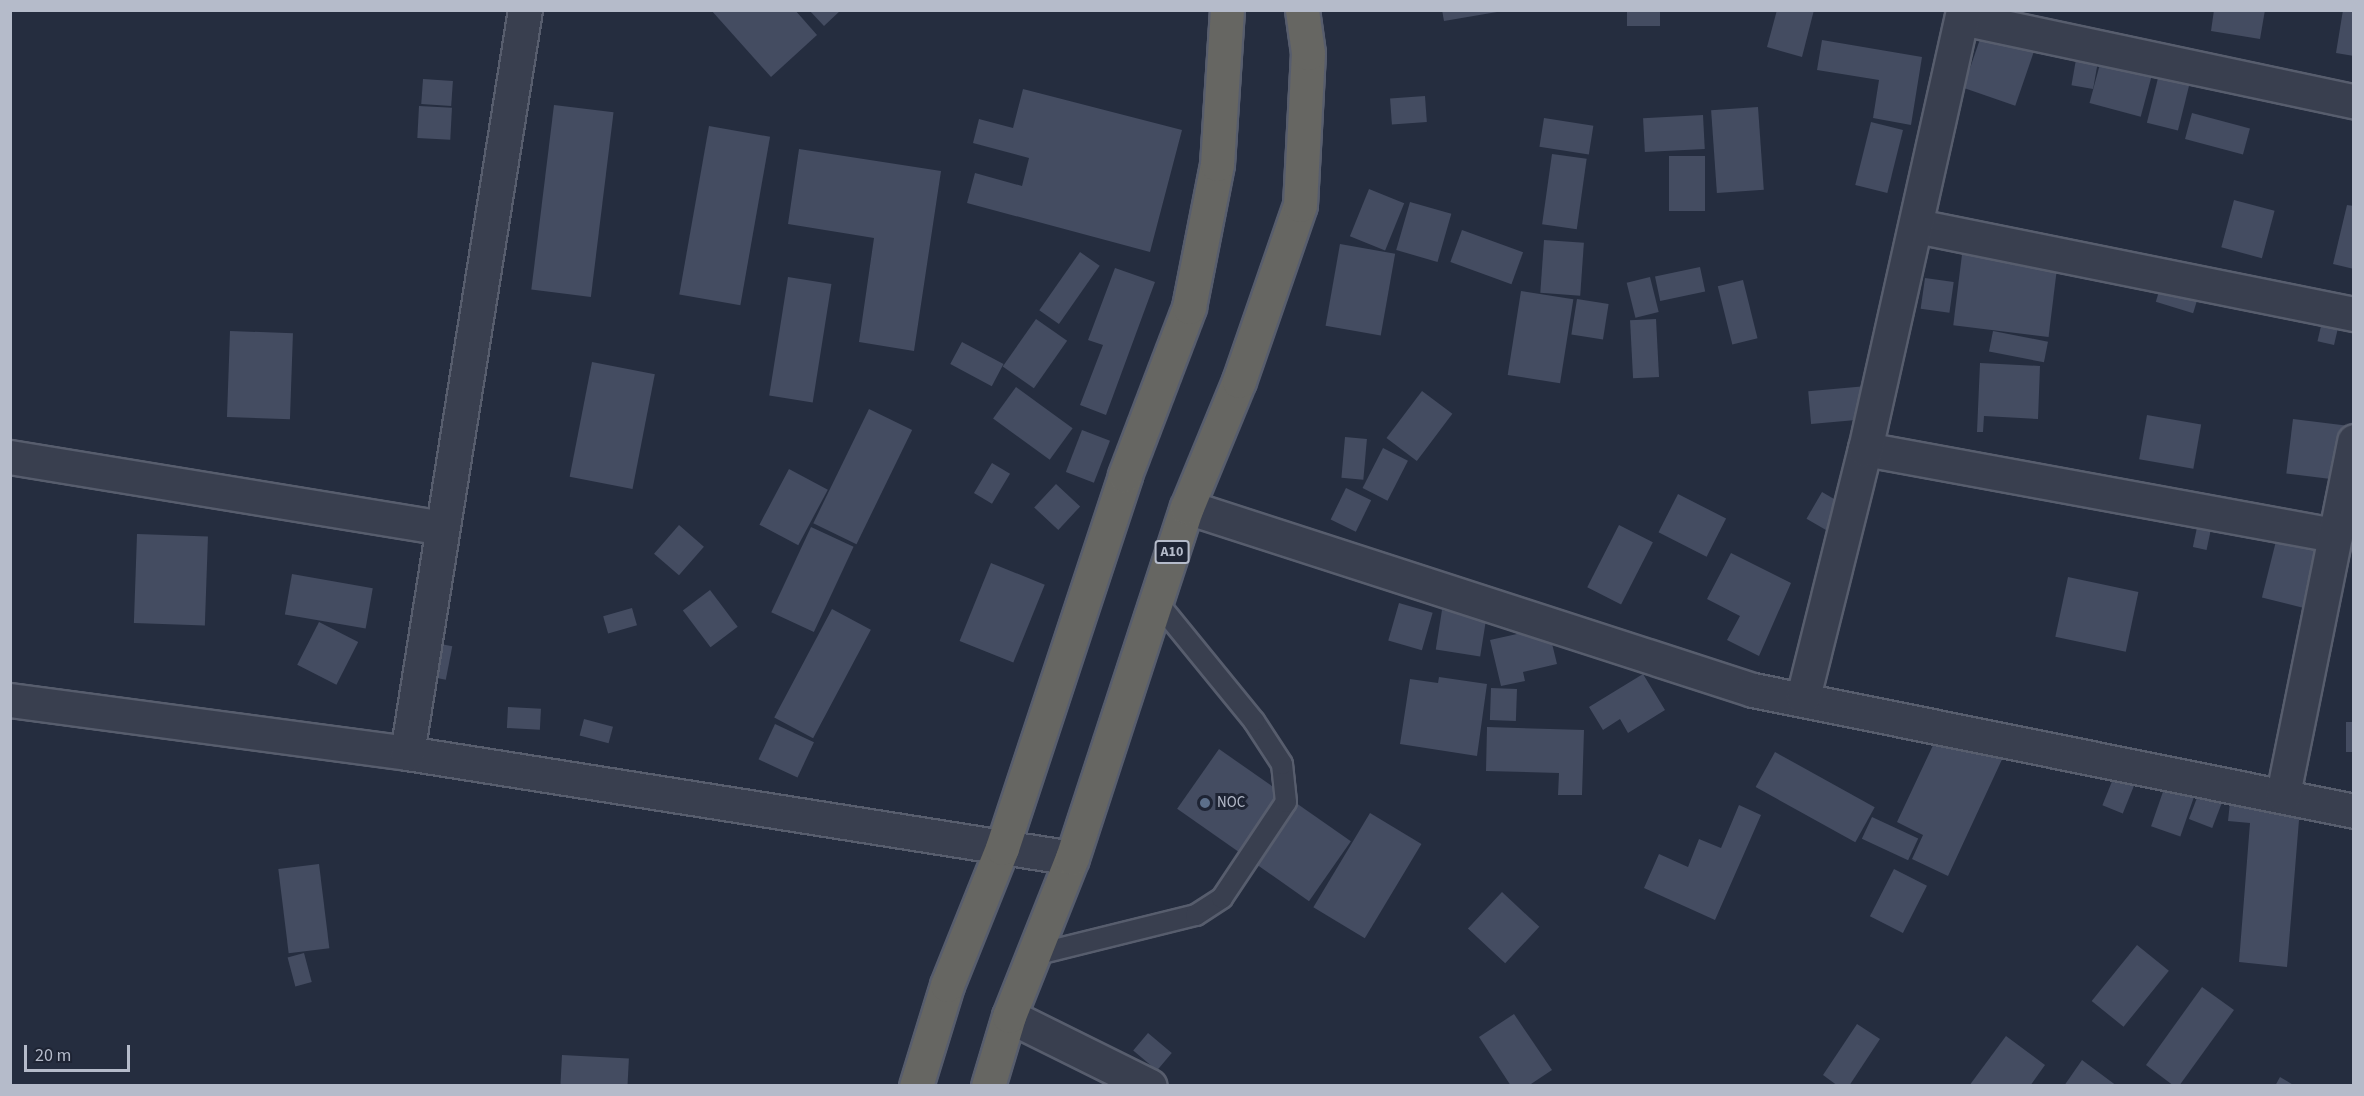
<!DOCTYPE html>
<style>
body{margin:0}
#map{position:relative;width:2364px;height:1096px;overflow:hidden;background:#252d3f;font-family:"Source Sans 3",sans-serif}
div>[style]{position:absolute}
.building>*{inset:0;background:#444c61;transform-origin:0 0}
.roads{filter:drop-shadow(2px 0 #575d6d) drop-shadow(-2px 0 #575d6d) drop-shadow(0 2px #575d6d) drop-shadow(0 -2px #575d6d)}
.service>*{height:20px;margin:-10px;padding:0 10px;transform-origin:10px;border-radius:10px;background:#393f4f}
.minor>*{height:33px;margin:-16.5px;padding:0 16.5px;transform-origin:16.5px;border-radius:16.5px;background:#393f4f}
.trunk>*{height:33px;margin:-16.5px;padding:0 16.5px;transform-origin:16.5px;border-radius:16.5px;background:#666662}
.dots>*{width:16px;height:16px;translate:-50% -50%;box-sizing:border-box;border:3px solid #1e2434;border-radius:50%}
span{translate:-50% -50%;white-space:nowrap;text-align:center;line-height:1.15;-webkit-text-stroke:6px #1e2434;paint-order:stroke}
.shield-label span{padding:2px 4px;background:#1e2434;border:2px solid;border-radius:4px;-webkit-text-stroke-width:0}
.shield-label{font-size:14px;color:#b5bbca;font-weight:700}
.poi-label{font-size:15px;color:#b5bbca}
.left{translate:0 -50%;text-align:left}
.frame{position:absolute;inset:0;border:12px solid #b5bbca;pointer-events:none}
.scale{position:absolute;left:24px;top:1045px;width:106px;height:27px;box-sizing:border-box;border:3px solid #b5bbca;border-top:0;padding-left:8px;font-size:18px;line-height:21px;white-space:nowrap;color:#b5bbca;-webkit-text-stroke:4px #1e2434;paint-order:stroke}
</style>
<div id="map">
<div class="building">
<div style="clip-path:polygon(711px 10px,795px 10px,817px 35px,771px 77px)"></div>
<div style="clip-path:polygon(809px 10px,841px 10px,824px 26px)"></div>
<div style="clip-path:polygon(1442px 10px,1497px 10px,1497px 12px,1444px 21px)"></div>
<div style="left:1627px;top:10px;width:33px;height:16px"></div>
<div style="clip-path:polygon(1777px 10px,1814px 10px,1802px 57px,1767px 47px)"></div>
<div style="clip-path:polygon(2214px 10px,2265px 10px,2260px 39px,2211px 31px)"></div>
<div style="clip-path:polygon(2343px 10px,2354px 10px,2354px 56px,2336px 53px)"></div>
<div style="left:1988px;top:16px;width:55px;height:76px;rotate:19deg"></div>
<div style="left:2081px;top:31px;width:22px;height:55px;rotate:10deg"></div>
<div style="clip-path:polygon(1822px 40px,1922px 57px,1911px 125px,1873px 118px,1879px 80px,1817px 70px)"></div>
<div style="left:2166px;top:46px;width:32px;height:79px;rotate:14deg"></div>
<div style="left:2104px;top:49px;width:53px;height:56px;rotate:15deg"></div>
<div style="left:423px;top:79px;width:30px;height:25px;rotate:4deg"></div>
<div style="clip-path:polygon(1023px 89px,1182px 130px,1150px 252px,967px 203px,975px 173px,1022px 186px,1029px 158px,973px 143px,979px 119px,1013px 128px)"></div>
<div style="left:1425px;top:96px;width:26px;height:35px;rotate:86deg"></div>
<div style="left:554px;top:105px;width:60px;height:186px;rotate:7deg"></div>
<div style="left:419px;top:106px;width:33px;height:32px;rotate:3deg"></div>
<div style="left:1758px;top:107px;width:83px;height:47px;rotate:86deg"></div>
<div style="left:2192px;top:113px;width:60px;height:27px;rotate:15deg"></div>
<div style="left:1703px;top:115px;width:34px;height:60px;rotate:87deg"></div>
<div style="left:1544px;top:118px;width:50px;height:29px;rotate:9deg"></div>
<div style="left:1871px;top:122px;width:33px;height:65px;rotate:14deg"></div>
<div style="left:709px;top:126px;width:62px;height:171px;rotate:10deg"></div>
<div style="clip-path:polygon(799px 149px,941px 171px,914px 351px,859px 342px,874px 238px,788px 224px)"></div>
<div style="left:1552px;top:154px;width:35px;height:71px;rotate:8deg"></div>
<div style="left:1669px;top:156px;width:36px;height:55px"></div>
<div style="left:1369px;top:189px;width:38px;height:51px;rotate:22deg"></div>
<div style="left:2234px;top:200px;width:42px;height:49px;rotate:15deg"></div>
<div style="left:1410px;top:202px;width:43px;height:50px;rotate:16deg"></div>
<div style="clip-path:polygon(2347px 205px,2354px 206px,2354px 269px,2333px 264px)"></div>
<div style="left:1462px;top:230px;width:65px;height:34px;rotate:20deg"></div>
<div style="left:1964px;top:238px;width:96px;height:88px;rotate:7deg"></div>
<div style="left:1544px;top:240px;width:40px;height:53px;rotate:4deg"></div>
<div style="left:1340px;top:244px;width:56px;height:83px;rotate:10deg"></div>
<div style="left:1080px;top:252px;width:24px;height:71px;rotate:35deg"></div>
<div style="left:1700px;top:267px;width:25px;height:46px;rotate:78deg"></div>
<div style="clip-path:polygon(1115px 268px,1155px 282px,1106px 415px,1080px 405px,1103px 345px,1088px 340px)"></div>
<div style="left:2164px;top:275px;width:39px;height:28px;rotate:17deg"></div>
<div style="left:788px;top:277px;width:44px;height:120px;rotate:9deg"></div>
<div style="left:1650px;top:277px;width:36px;height:24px;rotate:76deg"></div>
<div style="left:1925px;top:278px;width:29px;height:31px;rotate:8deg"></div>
<div style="left:1743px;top:280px;width:60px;height:26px;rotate:76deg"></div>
<div style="left:1521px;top:291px;width:53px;height:85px;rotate:9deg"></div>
<div style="left:1577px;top:299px;width:32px;height:36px;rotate:9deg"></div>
<div style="left:2324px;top:313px;width:17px;height:29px;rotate:13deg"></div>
<div style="left:1036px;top:319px;width:38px;height:58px;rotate:35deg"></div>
<div style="left:1656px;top:319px;width:58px;height:26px;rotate:87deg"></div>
<div style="left:230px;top:331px;width:63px;height:86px;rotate:2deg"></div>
<div style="left:1993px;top:331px;width:56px;height:21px;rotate:11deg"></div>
<div style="left:962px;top:342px;width:47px;height:25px;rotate:28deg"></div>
<div style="left:592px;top:362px;width:64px;height:117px;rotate:11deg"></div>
<div style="clip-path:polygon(1980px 363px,2040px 366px,2038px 419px,1984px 416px,1983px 432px,1977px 432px)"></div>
<div style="left:1867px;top:386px;width:33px;height:59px;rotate:85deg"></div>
<div style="left:1016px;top:387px;width:70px;height:39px;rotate:36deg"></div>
<div style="left:1422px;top:391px;width:38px;height:59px;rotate:37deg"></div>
<div style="left:869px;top:409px;width:48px;height:127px;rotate:26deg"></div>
<div style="left:2147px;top:415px;width:55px;height:45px;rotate:10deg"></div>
<div style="left:2293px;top:419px;width:55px;height:55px;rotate:7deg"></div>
<div style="left:1082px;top:430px;width:30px;height:45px;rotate:21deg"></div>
<div style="left:1345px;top:437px;width:22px;height:41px;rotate:5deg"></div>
<div style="left:1383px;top:448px;width:28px;height:45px;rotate:27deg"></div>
<div style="left:992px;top:463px;width:21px;height:35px;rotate:31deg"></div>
<div style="left:789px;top:469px;width:44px;height:63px;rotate:28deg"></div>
<div style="left:1056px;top:484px;width:33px;height:32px;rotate:43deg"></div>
<div style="left:1346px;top:488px;width:28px;height:35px;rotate:26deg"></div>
<div style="left:1822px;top:492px;width:28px;height:31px;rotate:30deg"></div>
<div style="left:1678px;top:494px;width:54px;height:43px;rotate:27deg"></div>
<div style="left:2202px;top:504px;width:14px;height:44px;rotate:12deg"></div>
<div style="left:2282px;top:517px;width:72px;height:83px;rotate:14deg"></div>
<div style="left:679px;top:525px;width:33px;height:38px;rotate:41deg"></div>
<div style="left:1619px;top:525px;width:38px;height:70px;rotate:27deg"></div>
<div style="left:811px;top:527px;width:47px;height:94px;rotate:25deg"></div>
<div style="left:137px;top:534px;width:71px;height:89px;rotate:2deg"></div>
<div style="clip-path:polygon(1731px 553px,1791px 583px,1759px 656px,1727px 640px,1740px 616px,1707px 599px)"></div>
<div style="left:991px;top:563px;width:58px;height:84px;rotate:22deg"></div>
<div style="left:292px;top:574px;width:82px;height:41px;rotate:10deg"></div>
<div style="left:2068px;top:577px;width:72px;height:61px;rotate:12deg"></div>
<div style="left:710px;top:590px;width:46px;height:34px;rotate:53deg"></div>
<div style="left:1399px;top:603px;width:35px;height:39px;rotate:16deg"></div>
<div style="left:632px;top:608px;width:18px;height:30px;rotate:74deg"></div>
<div style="left:832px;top:609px;width:44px;height:123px;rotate:28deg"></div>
<div style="left:1442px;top:610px;width:45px;height:40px;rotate:9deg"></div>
<div style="left:319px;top:622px;width:44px;height:48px;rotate:27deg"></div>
<div style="clip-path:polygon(1548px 627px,1557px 664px,1523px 672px,1525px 681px,1501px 686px,1490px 640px)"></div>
<div style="left:415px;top:639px;width:38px;height:34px;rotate:11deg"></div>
<div style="clip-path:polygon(1643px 674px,1665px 710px,1628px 733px,1620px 719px,1603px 730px,1589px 707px)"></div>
<div style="clip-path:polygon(1439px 677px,1487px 684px,1477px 756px,1400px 744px,1410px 679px,1438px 683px)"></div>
<div style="left:1491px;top:688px;width:26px;height:32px;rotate:2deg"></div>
<div style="left:508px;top:707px;width:33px;height:21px;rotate:3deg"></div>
<div style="left:584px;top:719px;width:30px;height:17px;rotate:15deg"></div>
<div style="left:2346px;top:722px;width:8px;height:30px"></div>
<div style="left:775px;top:724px;width:43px;height:39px;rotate:25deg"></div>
<div style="clip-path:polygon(1943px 724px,2005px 753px,1948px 876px,1912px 859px,1923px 835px,1897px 822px)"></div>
<div style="clip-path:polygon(1487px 727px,1584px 730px,1582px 795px,1558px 795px,1559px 773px,1486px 771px)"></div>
<div style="left:1219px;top:749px;width:161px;height:73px;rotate:35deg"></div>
<div style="left:1775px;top:752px;width:114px;height:40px;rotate:29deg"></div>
<div style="left:2117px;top:769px;width:22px;height:39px;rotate:22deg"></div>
<div style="left:2167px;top:780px;width:31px;height:49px;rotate:19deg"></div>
<div style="left:2200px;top:790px;width:25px;height:31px;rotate:21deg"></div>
<div style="clip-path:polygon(2230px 802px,2300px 808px,2287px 967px,2239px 962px,2250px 823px,2228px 821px)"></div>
<div style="clip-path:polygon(1739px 805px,1761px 815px,1715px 920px,1644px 888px,1659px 854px,1688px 867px,1699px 839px,1721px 848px)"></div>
<div style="left:1370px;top:813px;width:60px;height:110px;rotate:31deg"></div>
<div style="left:1872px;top:817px;width:51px;height:24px;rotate:25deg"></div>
<div style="left:319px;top:864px;width:85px;height:41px;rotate:83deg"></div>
<div style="left:1894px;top:869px;width:37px;height:53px;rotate:27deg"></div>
<div style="left:1502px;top:892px;width:51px;height:50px;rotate:43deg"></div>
<div style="left:2137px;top:945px;width:41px;height:72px;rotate:39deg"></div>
<div style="left:304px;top:953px;width:30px;height:17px;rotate:75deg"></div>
<div style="clip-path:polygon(2202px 987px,2234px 1010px,2179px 1086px,2174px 1086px,2146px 1065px)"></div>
<div style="clip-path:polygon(1514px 1014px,1552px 1070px,1528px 1086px,1511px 1086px,1479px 1037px)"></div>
<div style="clip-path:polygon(1857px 1024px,1880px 1039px,1849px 1086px,1838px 1086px,1823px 1075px)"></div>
<div style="left:1148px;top:1033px;width:31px;height:23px;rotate:40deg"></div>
<div style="clip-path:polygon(2006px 1036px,2045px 1065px,2030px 1086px,1969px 1086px)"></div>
<div style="left:562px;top:1055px;width:67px;height:31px;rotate:3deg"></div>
<div style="clip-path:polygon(2082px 1060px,2117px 1086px,2064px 1086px)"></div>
<div style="clip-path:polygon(2280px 1077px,2295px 1086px,2275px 1086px)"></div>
</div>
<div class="roads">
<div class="service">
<div style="left:1034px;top:955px;width:167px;rotate:-13.9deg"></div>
<div style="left:1196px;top:915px;width:31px;rotate:-33deg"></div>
<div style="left:1222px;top:898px;width:115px;rotate:-56.3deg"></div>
<div style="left:1286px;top:802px;width:38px;rotate:-96deg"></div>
<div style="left:1282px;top:764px;width:51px;rotate:-123.1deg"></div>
<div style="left:1254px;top:721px;width:155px;rotate:-129.2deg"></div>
</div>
<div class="minor">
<div style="left:1962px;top:18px;width:401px;rotate:12deg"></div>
<div style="left:1917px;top:226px;width:446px;rotate:11.4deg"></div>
<div style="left:1865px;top:449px;width:478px;rotate:10.4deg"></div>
<div style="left:10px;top:457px;width:438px;rotate:9.3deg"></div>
<div style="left:1187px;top:507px;width:595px;rotate:17.92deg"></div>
<div style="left:1753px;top:690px;width:613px;rotate:11.38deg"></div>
<div style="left:1803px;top:697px;width:256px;rotate:-76deg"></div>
<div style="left:1865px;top:449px;width:450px;rotate:-77.4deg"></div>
<div style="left:10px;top:700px;width:401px;rotate:7.6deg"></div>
<div style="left:407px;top:753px;width:673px;rotate:8.97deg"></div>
<div style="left:407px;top:753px;width:752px;rotate:-80.98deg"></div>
<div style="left:2283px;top:794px;width:360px;rotate:-78.6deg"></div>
<div style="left:1009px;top:1016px;width:157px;rotate:26.4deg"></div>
</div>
<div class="trunk">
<div style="left:916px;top:1086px;width:106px;rotate:-72.9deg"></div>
<div style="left:947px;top:985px;width:148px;rotate:-68.1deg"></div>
<div style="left:1002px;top:848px;width:393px;rotate:-71.7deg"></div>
<div style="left:1125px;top:475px;width:180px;rotate:-69.1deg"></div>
<div style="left:1189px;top:307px;width:146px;rotate:-78.9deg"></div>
<div style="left:1217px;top:164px;width:154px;rotate:-86.3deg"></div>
<div style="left:988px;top:1086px;width:73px;rotate:-73.3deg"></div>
<div style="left:1009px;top:1016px;width:170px;rotate:-68.3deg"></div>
<div style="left:1072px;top:858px;width:369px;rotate:-71.9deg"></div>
<div style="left:1187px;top:507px;width:136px;rotate:-67.6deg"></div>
<div style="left:1239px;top:381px;width:186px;rotate:-70.9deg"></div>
<div style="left:1300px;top:205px;width:152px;rotate:-87deg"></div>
<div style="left:1308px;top:53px;width:43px;rotate:-97.9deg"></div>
</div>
</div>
<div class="dots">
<div style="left:1205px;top:803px;background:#5c6f8a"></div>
</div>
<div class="shield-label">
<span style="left:1172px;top:552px">A10</span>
</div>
<div class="poi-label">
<span class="left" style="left:1217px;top:803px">NOC</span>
</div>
<div class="frame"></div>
<div class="scale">20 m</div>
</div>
